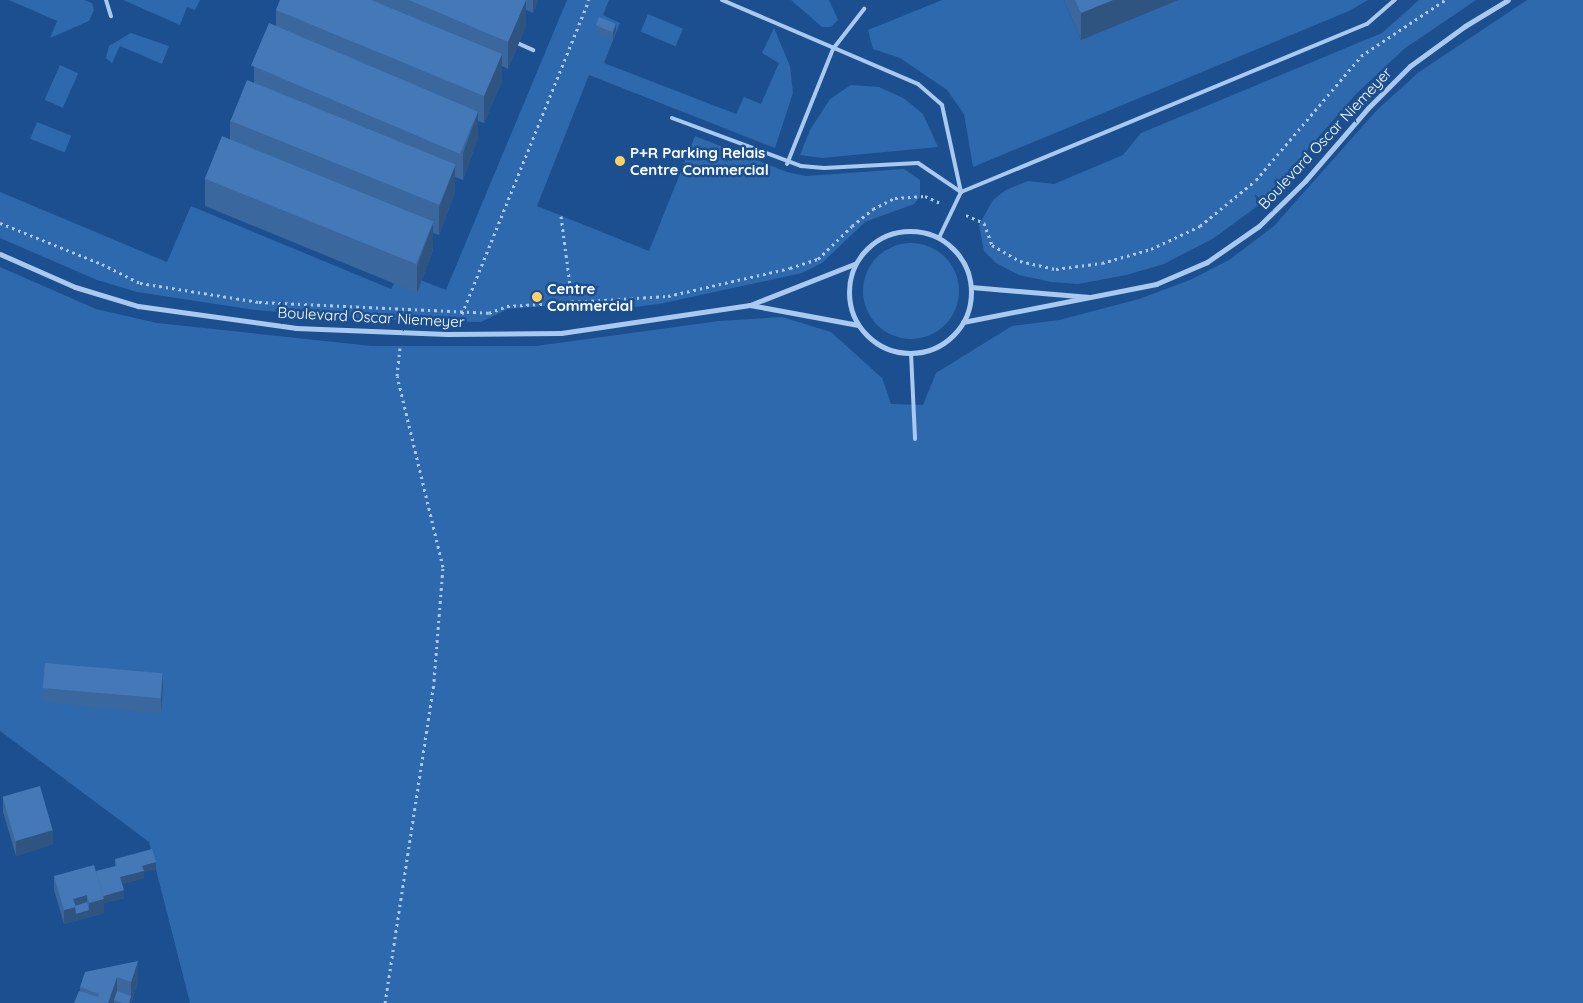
<!DOCTYPE html>
<style>
body{margin:0}
#map{position:relative;width:1583px;height:1003px;overflow:hidden;background:#1b4f8f;font-family:Quicksand,sans-serif}
div>[style]{position:absolute}
.green>*{inset:0;background:#2e69ad;transform-origin:0 0}
.round{border-radius:50%}
.path>*{height:3px;margin-top:-1.5px;transform-origin:0;background:repeating-linear-gradient(90deg,#a9c9ee 0 2.5px,transparent 0 6.5px)}
.lane>*{height:4px;margin:-2px;padding:0 2px;transform-origin:2px;border-radius:2px;background:#a9c9ee}
.street>*{height:5px;margin:-2.5px;padding:0 2.5px;transform-origin:2.5px;border-radius:2.5px;background:#a9c9ee}
.street>.ring{margin:-2.5px;padding:0;box-sizing:content-box;background:none;border:5px solid #a9c9ee;border-radius:50%}
.wall>*{inset:0;background:#3a679d}
.shaded-wall>*{inset:0;background:#305480}
.building>*{inset:0;background:#4478b7;transform-origin:0 0}
.dots>*{width:14px;height:14px;translate:-50% -50%;box-sizing:border-box;border:2px solid #1b4f8f;border-radius:50%}
span{translate:-50% -50%;white-space:nowrap;text-align:center;line-height:1.15;-webkit-text-stroke:5px #1b4f8f;paint-order:stroke}
.street-label{font-size:15px;color:#fff}
.poi-label{font-size:15px;color:#fff;font-weight:700}
.left{translate:0 -50%;text-align:left}
</style>
<div id="map">
<div class="green">
<div style="clip-path:polygon(9px 0,84px 0,92px 3px,94px 10px,89px 21px,50px 38px,57px 21px)"></div>
<div style="clip-path:polygon(123px 0,200px 0,195px 10px,187px 7px,180px 25px)"></div>
<div style="clip-path:polygon(567px 0,609px 0,603px 15px,620px 23px,604px 63px,736px 114px,744px 97px,761px 104px,779px 63px,762px 53px,774px 28px,790px 66px,793px 93px,775px 148px,589px 75px,537px 206px,649px 251px,695px 136px,787px 172px,806px 176px,904px 169px,920px 180px,920px 197px,914px 204px,865px 222px,822px 263px,802px 273px,659px 304px,634px 307px,603px 301px,508px 309px,481px 322px,386px 320px,255px 310px,137px 292px,97px 280px,0 238px,0 192px,167px 262px,191px 206px,391px 289px,400px 272px,446px 290px)"></div>
<div style="clip-path:polygon(791px 0,829px 0,838px 20px,831px 27px,822px 27px)"></div>
<div style="clip-path:polygon(942px 0,1064px 0,1081px 40px,1178px 0,1368px 0,1349px 11px,973px 167px,964px 114px,947px 90px,900px 58px,873px 49px,868px 30px)"></div>
<div style="clip-path:polygon(1419px 0,1476px 0,1404px 49px,1356px 94px,1259px 205px,1214px 238px,1164px 264px,1126px 275px,1078px 284px,1051px 282px,1019px 275px,996px 263px,984px 251px,979px 225px,993px 200px,1006px 190px,1028px 181px,1054px 184px,1123px 155px,1141px 133px,1382px 33px)"></div>
<div style="clip-path:polygon(1527px 0,1583px 0,1583px 1003px,190px 1003px,149px 842px,0 731px,0 267px,96px 309px,157px 323px,372px 346px,536px 346px,719px 321px,782px 317px,831px 332px,882px 378px,891px 404px,923px 405px,936px 373px,1012px 326px,1059px 320px,1139px 299px,1190px 280px,1229px 260px,1274px 226px,1377px 110px,1419px 72px)"></div>
<div style="left:648px;top:14px;width:38px;height:19px;rotate:23deg"></div>
<div style="clip-path:polygon(131px 33px,169px 46px,162px 64px,120px 46px,112px 63px,106px 58px,109px 46px)"></div>
<div style="left:60px;top:65px;width:20px;height:38px;rotate:24deg"></div>
<div style="clip-path:polygon(851px 85px,879px 87px,905px 99px,923px 114px,938px 147px,822px 158px,800px 155px,810px 130px,830px 99px)"></div>
<div style="left:37px;top:122px;width:37px;height:18px;rotate:22deg"></div>
<div class="round" style="left:863px;top:243px;width:96px;height:96px"></div>
</div>
<div class="path">
<div style="left:966px;top:215px;width:20px;rotate:24deg"></div>
<div style="left:984px;top:223px;width:23px;rotate:70deg"></div>
<div style="left:992px;top:245px;width:32px;rotate:30deg"></div>
<div style="left:1020px;top:261px;width:37px;rotate:13deg"></div>
<div style="left:1056px;top:269px;width:46px;rotate:-7.4deg"></div>
<div style="left:1102px;top:263px;width:51px;rotate:-15.9deg"></div>
<div style="left:1151px;top:249px;width:54px;rotate:-25.1deg"></div>
<div style="left:1200px;top:226px;width:72px;rotate:-39.4deg"></div>
<div style="left:1256px;top:180px;width:162px;rotate:-49.7deg"></div>
<div style="left:1361px;top:56px;width:101px;rotate:-33.7deg"></div>
<div style="left:561px;top:216px;width:86px;rotate:82.6deg"></div>
<div style="left:0;top:223px;width:110px;rotate:21.9deg"></div>
<div style="left:102px;top:264px;width:42px;rotate:26.6deg"></div>
<div style="left:140px;top:283px;width:121px;rotate:9.1deg"></div>
<div style="left:259px;top:302px;width:230px;rotate:2.7deg"></div>
<div style="left:489px;top:313px;width:19px;rotate:-21deg"></div>
<div style="left:507px;top:306px;width:161px;rotate:-3.6deg"></div>
<div style="left:668px;top:296px;width:125px;rotate:-12.9deg"></div>
<div style="left:790px;top:268px;width:29px;rotate:-18deg"></div>
<div style="left:818px;top:259px;width:47px;rotate:-44.1deg"></div>
<div style="left:852px;top:226px;width:27px;rotate:-39deg"></div>
<div style="left:873px;top:209px;width:25px;rotate:-27deg"></div>
<div style="left:895px;top:198px;width:30px;rotate:-4deg"></div>
<div style="left:925px;top:196px;width:17px;rotate:25deg"></div>
<div style="left:462px;top:314px;width:339px;rotate:-68deg"></div>
<div style="left:385px;top:1003px;width:326px;rotate:-81.3deg"></div>
<div style="left:434px;top:681px;width:114px;rotate:-85.5deg"></div>
<div style="left:443px;top:567px;width:196px;rotate:-103.5deg"></div>
<div style="left:397px;top:376px;width:28px;rotate:-84deg"></div>
</div>
<div class="lane">
<div style="left:106px;top:0;width:17px;rotate:73deg"></div>
<div style="left:722px;top:0;width:213px;rotate:23.2deg"></div>
<div style="left:918px;top:84px;width:32px;rotate:41deg"></div>
<div style="left:942px;top:105px;width:89px;rotate:77.7deg"></div>
<div style="left:961px;top:192px;width:51px;rotate:115.6deg"></div>
<div style="left:515px;top:42px;width:20px;rotate:24deg"></div>
<div style="left:672px;top:118px;width:138px;rotate:20.4deg"></div>
<div style="left:801px;top:166px;width:23px;rotate:5deg"></div>
<div style="left:824px;top:168px;width:94px;rotate:-3deg"></div>
<div style="left:918px;top:163px;width:52px;rotate:34deg"></div>
<div style="left:787px;top:164px;width:124px;rotate:-68.2deg"></div>
<div style="left:833px;top:49px;width:51px;rotate:-52.2deg"></div>
<div style="left:961px;top:192px;width:439px;rotate:-22.5deg"></div>
<div style="left:1367px;top:24px;width:37px;rotate:-41deg"></div>
<div style="left:911px;top:353px;width:86px;rotate:87.3deg"></div>
</div>
<div class="street">
<div class="ring" style="left:849px;top:231px;width:117px;height:117px"></div>
<div style="left:0;top:254px;width:82px;rotate:23.7deg"></div>
<div style="left:75px;top:287px;width:66px;rotate:16.8deg"></div>
<div style="left:138px;top:306px;width:160px;rotate:7.9deg"></div>
<div style="left:296px;top:328px;width:151px;rotate:2.3deg"></div>
<div style="left:447px;top:334px;width:114px;rotate:-0.5deg"></div>
<div style="left:561px;top:333px;width:191px;rotate:-8.4deg"></div>
<div style="left:750px;top:305px;width:112px;rotate:-21.5deg"></div>
<div style="left:971px;top:287px;width:119px;rotate:4.8deg"></div>
<div style="left:750px;top:305px;width:110px;rotate:10.5deg"></div>
<div style="left:963px;top:322px;width:197px;rotate:-11.1deg"></div>
<div style="left:1156px;top:284px;width:56px;rotate:-23.3deg"></div>
<div style="left:1207px;top:262px;width:63px;rotate:-34.7deg"></div>
<div style="left:1259px;top:226px;width:64px;rotate:-44.4deg"></div>
<div style="left:1305px;top:181px;width:96px;rotate:-49.2deg"></div>
<div style="left:1368px;top:108px;width:59px;rotate:-45deg"></div>
<div style="left:1410px;top:66px;width:68px;rotate:-36deg"></div>
<div style="left:1465px;top:26px;width:50px;rotate:-31.2deg"></div>
</div>
<div class="wall">
<div style="clip-path:polygon(280px 0,538px 0,533px 13px,526px 10px,526px 26px,508px 69px,502px 66px,502px 81px,484px 123px,478px 121px,478px 138px,463px 180px,455px 177px,455px 193px,439px 235px,433px 233px,433px 250px,417px 293px,205px 206px,205px 179px,230px 139px,230px 121px,254px 83px,254px 67px,276px 26px,276px 10px)"></div>
<div style="clip-path:polygon(1064px 0,1178px 0,1081px 40px)"></div>
<div style="clip-path:polygon(596px 26px,616px 31px,613px 40px,596px 33px)"></div>
<div style="clip-path:polygon(163px 687px,161px 714px,43px 702px,43px 688px)"></div>
<div style="clip-path:polygon(3px 798px,53px 844px,16px 856px,3px 812px)"></div>
<div style="clip-path:polygon(115px 859px,156px 869px,144px 872px,144px 878px,122px 884px,124px 898px,104px 903px,104px 913px,64px 924px,54px 890px,54px 876px,96px 871px,115px 866px)"></div>
<div style="clip-path:polygon(138px 961px,138px 982px,131px 1003px,74px 1003px,80px 991px,80px 987px)"></div>
</div>
<div class="shaded-wall">
<div style="clip-path:polygon(526px 0,526px 26px,508px 69px,508px 42px)"></div>
<div style="clip-path:polygon(533px 0,538px 0,533px 13px)"></div>
<div style="clip-path:polygon(1113px 0,1178px 0,1081px 40px,1081px 13px)"></div>
<div style="clip-path:polygon(616px 24px,616px 31px,613px 40px,613px 33px)"></div>
<div style="clip-path:polygon(502px 54px,502px 81px,484px 123px,484px 96px)"></div>
<div style="clip-path:polygon(478px 112px,478px 138px,463px 180px,463px 153px)"></div>
<div style="clip-path:polygon(455px 166px,455px 193px,439px 235px,439px 208px)"></div>
<div style="clip-path:polygon(433px 223px,433px 250px,417px 293px,417px 266px)"></div>
<div style="clip-path:polygon(163px 673px,163px 687px,161px 714px,161px 699px)"></div>
<div style="clip-path:polygon(53px 830px,53px 844px,16px 856px,16px 841px)"></div>
<div style="clip-path:polygon(156px 862px,156px 869px,144px 872px,144px 878px,120px 885px,120px 877px,142px 866px)"></div>
<div style="clip-path:polygon(124px 890px,124px 898px,104px 903px,104px 913px,89px 917px,89px 903px,101px 897px)"></div>
<div style="clip-path:polygon(87px 895px,87px 910px,89px 910px,89px 917px,64px 924px,64px 910px,73px 899px)"></div>
<div style="clip-path:polygon(138px 961px,138px 982px,131px 1003px,129px 1003px,131px 996px,131px 982px)"></div>
<div style="clip-path:polygon(117px 977px,117px 998px,114px 1000px,114px 1003px,108px 1003px)"></div>
</div>
<div class="building">
<div style="clip-path:polygon(280px 0,371px 0,502px 54px,484px 96px,276px 10px)"></div>
<div style="clip-path:polygon(409px 0,526px 0,508px 42px)"></div>
<div style="clip-path:polygon(1075px 0,1113px 0,1081px 13px)"></div>
<div style="left:599px;top:17px;width:18px;height:9px;rotate:22deg"></div>
<div style="left:269px;top:23px;width:227px;height:46px;rotate:23deg"></div>
<div style="left:247px;top:80px;width:225px;height:44px;rotate:22deg"></div>
<div style="left:222px;top:136px;width:228px;height:46px;rotate:22deg"></div>
<div style="left:45px;top:663px;width:118px;height:25px;rotate:5deg"></div>
<div style="left:40px;top:786px;width:46px;height:39px;rotate:74deg"></div>
<div style="clip-path:polygon(152px 849px,156px 862px,142px 866px,144px 871px,120px 877px,124px 890px,103px 896px,96px 871px,117px 866px,115px 859px)"></div>
<div style="clip-path:polygon(94px 865px,104px 899px,89px 903px,87px 895px,73px 899px,76px 907px,64px 910px,54px 876px)"></div>
<div style="clip-path:polygon(87px 902px,89px 910px,76px 914px,75px 906px)"></div>
<div style="clip-path:polygon(138px 961px,131px 982px,117px 977px,108px 1003px,74px 1003px,79px 991px,98px 997px,99px 994px,80px 987px,85px 972px)"></div>
<div style="clip-path:polygon(117px 991px,131px 996px,129px 1003px,123px 1003px,114px 1000px)"></div>
</div>
<div class="dots">
<div style="left:620px;top:161px;background:#ffd166"></div>
<div style="left:537px;top:297px;background:#ffd166"></div>
</div>
<div class="street-label">
<span style="left:1325px;top:138px;rotate:-47deg">Boulevard Oscar Niemeyer</span>
<span style="left:371px;top:317px;rotate:3deg">Boulevard Oscar Niemeyer</span>
</div>
<div class="poi-label">
<span class="left" style="left:630px;top:161px">P+R Parking Relais<br>Centre Commercial</span>
<span class="left" style="left:547px;top:297px">Centre<br>Commercial</span>
</div>
</div>
